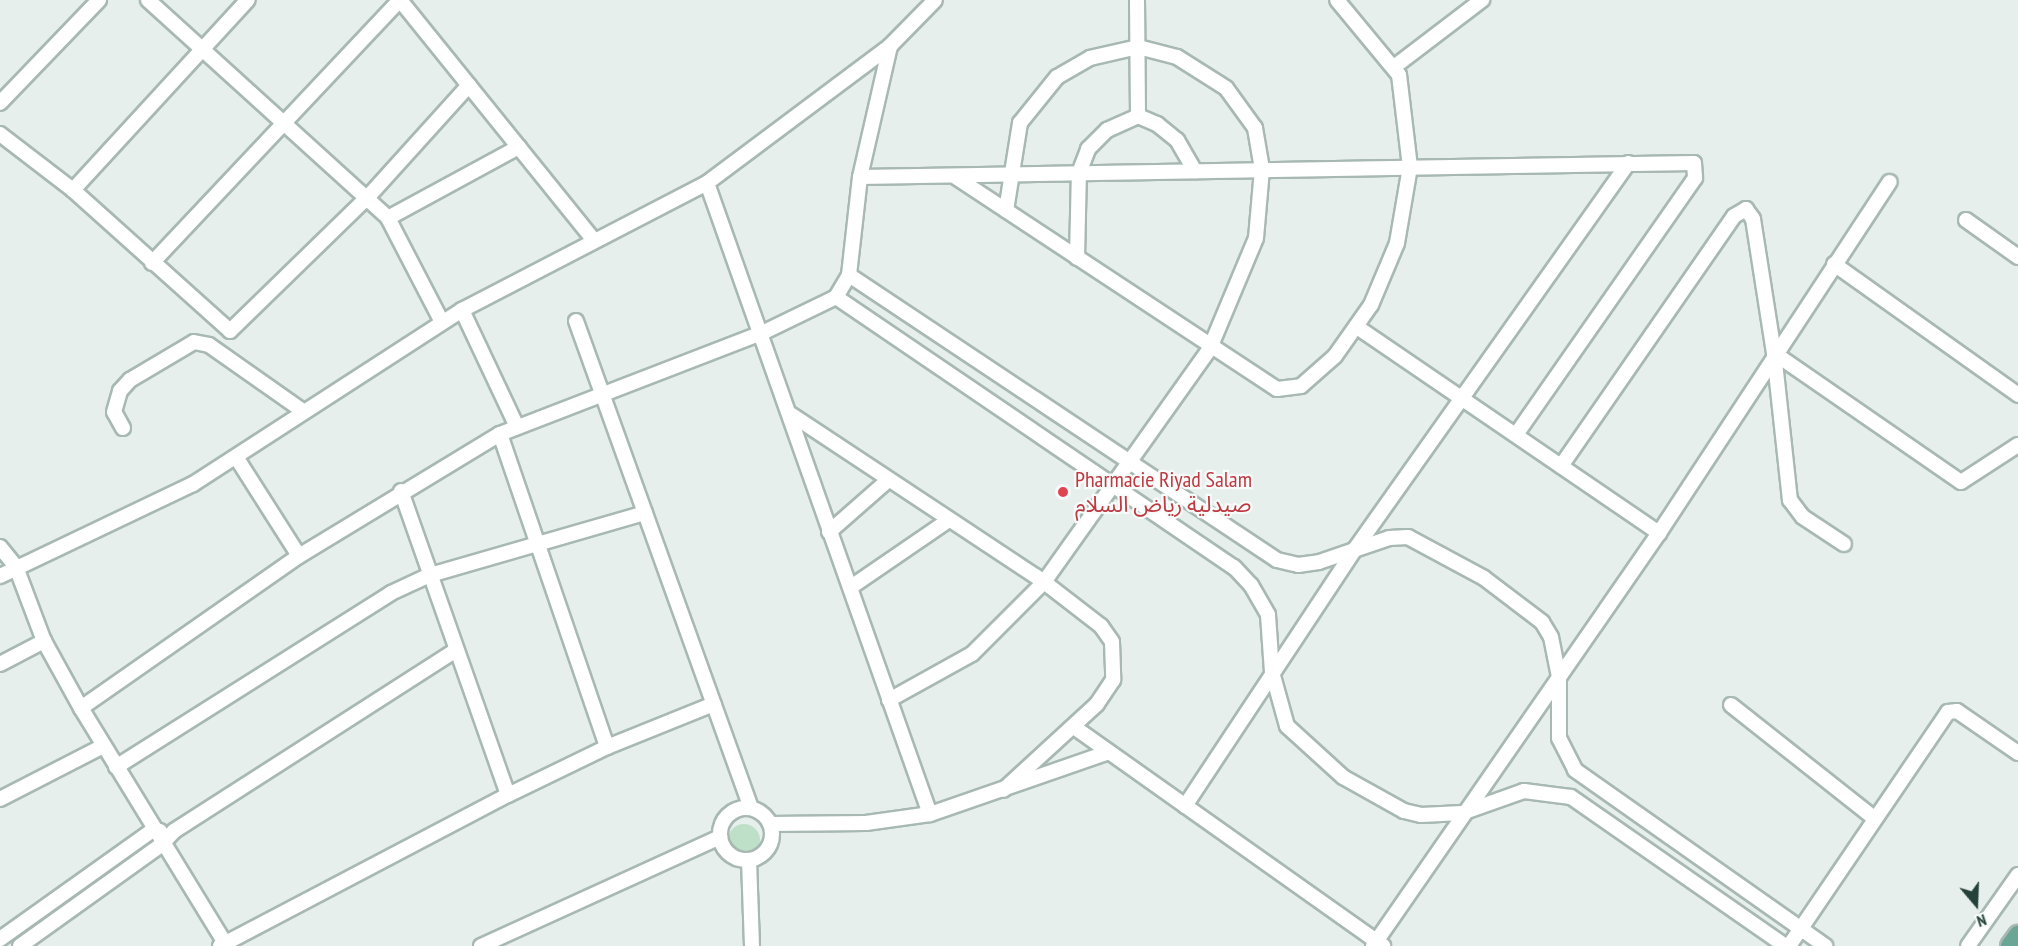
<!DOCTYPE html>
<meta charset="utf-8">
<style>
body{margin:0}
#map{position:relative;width:2018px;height:946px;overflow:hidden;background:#e6efeb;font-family:"PT Sans Narrow","Noto Sans Arabic",sans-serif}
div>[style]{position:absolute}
.green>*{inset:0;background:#bfe0c8}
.round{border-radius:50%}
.roads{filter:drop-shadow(2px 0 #a8b8b2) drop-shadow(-2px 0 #a8b8b2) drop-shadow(0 2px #a8b8b2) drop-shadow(0 -2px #a8b8b2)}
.minor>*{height:14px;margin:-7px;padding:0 7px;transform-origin:7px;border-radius:7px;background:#fff}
.minor>.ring{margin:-7px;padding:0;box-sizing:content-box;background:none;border:14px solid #fff;border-radius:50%}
.primary>*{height:18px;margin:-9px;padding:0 9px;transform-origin:9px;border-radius:9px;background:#6aa596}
.dots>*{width:16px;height:16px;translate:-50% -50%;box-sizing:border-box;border:3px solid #f7fbf9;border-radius:50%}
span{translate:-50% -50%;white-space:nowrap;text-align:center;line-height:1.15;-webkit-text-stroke:4.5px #f7fbf9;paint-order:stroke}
.health-label{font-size:22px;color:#be3a42}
.left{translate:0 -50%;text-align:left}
.north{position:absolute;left:1946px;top:874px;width:60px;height:60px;-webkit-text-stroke:4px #f7fbf9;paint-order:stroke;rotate:161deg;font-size:16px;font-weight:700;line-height:24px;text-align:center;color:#24423a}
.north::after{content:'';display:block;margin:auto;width:21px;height:27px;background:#24423a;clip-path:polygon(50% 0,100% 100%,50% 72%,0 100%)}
</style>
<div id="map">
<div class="green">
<div class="round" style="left:728px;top:824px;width:32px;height:32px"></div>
</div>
<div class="roads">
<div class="minor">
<div style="left:148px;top:0;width:324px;rotate:42.2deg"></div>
<div style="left:388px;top:218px;width:117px;rotate:62.6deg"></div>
<div style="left:400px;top:0;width:309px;rotate:51.1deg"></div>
<div style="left:1137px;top:0;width:116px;rotate:89.5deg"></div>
<div style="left:1394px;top:67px;width:111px;rotate:-37.3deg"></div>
<div style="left:0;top:103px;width:143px;rotate:-46.1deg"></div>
<div style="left:0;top:134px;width:92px;rotate:37.5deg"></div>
<div style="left:73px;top:190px;width:211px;rotate:41.9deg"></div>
<div style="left:230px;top:331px;width:191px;rotate:-44.2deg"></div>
<div style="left:367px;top:198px;width:152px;rotate:-47.9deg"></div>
<div style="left:954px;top:176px;width:387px;rotate:33.4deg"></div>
<div style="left:1277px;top:389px;width:24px;rotate:-7deg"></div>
<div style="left:1301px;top:386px;width:45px;rotate:-41.4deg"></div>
<div style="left:1335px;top:356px;width:62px;rotate:-54.8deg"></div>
<div style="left:1371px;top:305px;width:67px;rotate:-67.2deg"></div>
<div style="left:1397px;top:243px;width:77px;rotate:-80.3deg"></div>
<div style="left:1410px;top:167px;width:93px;rotate:-96.8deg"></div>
<div style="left:1399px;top:75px;width:97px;rotate:-129.6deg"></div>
<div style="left:860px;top:177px;width:834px;rotate:-0.96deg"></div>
<div style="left:1694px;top:163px;width:15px;rotate:86deg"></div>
<div style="left:1695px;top:178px;width:313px;rotate:124.9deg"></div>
<div style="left:707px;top:183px;width:669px;rotate:70.54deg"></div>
<div style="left:73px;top:190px;width:258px;rotate:-47.4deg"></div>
<div style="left:388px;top:218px;width:149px;rotate:-28.5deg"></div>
<div style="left:1966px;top:220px;width:64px;rotate:35.4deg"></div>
<div style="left:1077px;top:258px;width:85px;rotate:-88.7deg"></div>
<div style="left:1079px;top:173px;width:26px;rotate:-69deg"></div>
<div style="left:1088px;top:149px;width:27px;rotate:-45deg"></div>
<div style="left:1107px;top:130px;width:34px;rotate:-24deg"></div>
<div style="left:1138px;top:116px;width:21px;rotate:23deg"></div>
<div style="left:1157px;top:124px;width:26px;rotate:39deg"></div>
<div style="left:1177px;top:140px;width:36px;rotate:60deg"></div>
<div style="left:152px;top:263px;width:361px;rotate:-46.7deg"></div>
<div style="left:1834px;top:264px;width:226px;rotate:35.4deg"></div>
<div style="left:849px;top:275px;width:514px;rotate:33.66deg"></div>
<div style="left:1277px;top:560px;width:22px;rotate:13deg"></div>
<div style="left:1298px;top:565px;width:21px;rotate:-8deg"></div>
<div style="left:1319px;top:562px;width:74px;rotate:-18.9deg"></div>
<div style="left:1389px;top:538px;width:19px;rotate:-3deg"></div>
<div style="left:1408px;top:537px;width:86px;rotate:28.3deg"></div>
<div style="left:1484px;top:578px;width:73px;rotate:37.2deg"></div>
<div style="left:1542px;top:622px;width:17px;rotate:59deg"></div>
<div style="left:1551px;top:637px;width:41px;rotate:78.7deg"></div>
<div style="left:1559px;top:677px;width:61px;rotate:90deg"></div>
<div style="left:1559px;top:738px;width:36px;rotate:63deg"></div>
<div style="left:1575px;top:770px;width:306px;rotate:35.1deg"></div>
<div style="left:836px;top:297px;width:481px;rotate:34.2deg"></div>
<div style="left:1234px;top:567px;width:25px;rotate:47deg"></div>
<div style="left:1251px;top:585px;width:34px;rotate:60deg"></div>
<div style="left:1268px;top:615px;width:57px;rotate:86deg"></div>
<div style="left:1272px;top:672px;width:56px;rotate:74.5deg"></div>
<div style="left:1287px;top:726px;width:76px;rotate:42.3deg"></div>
<div style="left:1343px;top:777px;width:70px;rotate:29.1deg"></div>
<div style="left:1404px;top:811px;width:17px;rotate:13deg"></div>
<div style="left:1421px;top:815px;width:41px;rotate:-2.8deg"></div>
<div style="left:1462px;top:813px;width:66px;rotate:-19.5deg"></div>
<div style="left:1524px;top:791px;width:47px;rotate:7.3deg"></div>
<div style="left:1571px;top:797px;width:261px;rotate:34.8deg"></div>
<div style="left:462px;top:310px;width:129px;rotate:64.8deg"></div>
<div style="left:576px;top:321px;width:517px;rotate:70.23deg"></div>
<div style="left:1357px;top:327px;width:366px;rotate:34.3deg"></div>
<div style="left:1774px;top:353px;width:227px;rotate:34.6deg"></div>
<div style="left:1961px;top:482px;width:68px;rotate:-33deg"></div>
<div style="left:792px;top:415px;width:302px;rotate:33.5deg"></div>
<div style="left:1044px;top:582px;width:72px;rotate:37.7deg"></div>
<div style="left:1101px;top:626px;width:19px;rotate:55deg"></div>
<div style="left:1112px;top:642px;width:38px;rotate:88deg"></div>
<div style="left:1113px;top:680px;width:29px;rotate:124deg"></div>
<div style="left:1097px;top:704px;width:127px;rotate:137.5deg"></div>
<div style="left:123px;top:428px;width:18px;rotate:-119deg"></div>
<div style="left:114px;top:412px;width:22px;rotate:-74deg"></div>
<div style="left:120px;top:391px;width:15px;rotate:-48deg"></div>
<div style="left:130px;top:380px;width:74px;rotate:-30.7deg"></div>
<div style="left:194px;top:342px;width:15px;rotate:11deg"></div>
<div style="left:209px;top:345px;width:115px;rotate:35.1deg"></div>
<div style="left:500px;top:434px;width:331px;rotate:71.1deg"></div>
<div style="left:236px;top:457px;width:117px;rotate:57.5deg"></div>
<div style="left:1561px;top:466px;width:304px;rotate:-55.3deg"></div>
<div style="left:1734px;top:216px;width:14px;rotate:-30deg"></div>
<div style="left:1746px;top:209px;width:12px;rotate:55deg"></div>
<div style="left:1753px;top:219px;width:136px;rotate:81.1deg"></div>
<div style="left:1774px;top:353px;width:148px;rotate:83.8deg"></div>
<div style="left:1790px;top:500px;width:21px;rotate:53deg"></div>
<div style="left:1803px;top:517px;width:49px;rotate:33.4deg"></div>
<div style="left:401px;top:491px;width:322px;rotate:70.6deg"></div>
<div style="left:829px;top:532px;width:77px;rotate:-41.3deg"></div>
<div style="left:0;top:547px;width:26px;rotate:51deg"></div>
<div style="left:16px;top:567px;width:79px;rotate:69.3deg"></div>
<div style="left:44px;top:641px;width:77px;rotate:61.1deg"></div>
<div style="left:81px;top:708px;width:279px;rotate:58.5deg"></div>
<div style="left:0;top:576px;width:214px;rotate:-25.5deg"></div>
<div style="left:193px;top:484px;width:320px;rotate:-32.9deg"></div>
<div style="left:462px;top:310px;width:276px;rotate:-27.4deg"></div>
<div style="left:707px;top:183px;width:229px;rotate:-36.8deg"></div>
<div style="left:851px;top:587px;width:119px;rotate:-34.4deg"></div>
<div style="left:0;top:664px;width:50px;rotate:-27.6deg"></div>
<div style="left:889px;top:700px;width:95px;rotate:-29deg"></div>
<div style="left:972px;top:654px;width:102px;rotate:-45deg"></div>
<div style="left:1044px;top:582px;width:287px;rotate:-54.6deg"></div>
<div style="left:1210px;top:348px;width:119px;rotate:-67.3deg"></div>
<div style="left:1256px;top:238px;width:69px;rotate:-85deg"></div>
<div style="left:1262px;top:169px;width:42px;rotate:-99.7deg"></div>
<div style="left:1255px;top:128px;width:49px;rotate:-125.9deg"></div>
<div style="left:1226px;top:88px;width:58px;rotate:-147.7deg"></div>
<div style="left:1177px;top:57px;width:40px;rotate:-165.6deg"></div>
<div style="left:1138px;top:47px;width:49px;rotate:167.1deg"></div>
<div style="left:1090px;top:58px;width:38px;rotate:150deg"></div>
<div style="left:1057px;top:77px;width:59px;rotate:128.8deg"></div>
<div style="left:1020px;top:123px;width:88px;rotate:99.1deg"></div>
<div style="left:1731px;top:705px;width:181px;rotate:38.3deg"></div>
<div style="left:81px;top:708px;width:266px;rotate:-34.9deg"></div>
<div style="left:299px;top:556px;width:235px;rotate:-31.3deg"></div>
<div style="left:500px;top:434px;width:281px;rotate:-21.1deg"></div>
<div style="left:762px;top:333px;width:82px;rotate:-25.9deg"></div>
<div style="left:836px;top:297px;width:26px;rotate:-59deg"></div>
<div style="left:849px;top:275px;width:99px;rotate:-83.6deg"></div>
<div style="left:860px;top:177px;width:134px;rotate:-77.1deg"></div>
<div style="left:890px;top:46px;width:64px;rotate:-45.6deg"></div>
<div style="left:1074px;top:727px;width:379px;rotate:35.3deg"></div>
<div style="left:116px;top:767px;width:325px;rotate:-32.3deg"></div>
<div style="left:391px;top:593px;width:43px;rotate:-24.8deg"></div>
<div style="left:430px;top:575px;width:224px;rotate:-16.1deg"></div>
<div style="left:0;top:799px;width:116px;rotate:-27.2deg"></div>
<div style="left:1185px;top:806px;width:308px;rotate:-56.5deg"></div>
<div style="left:1355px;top:549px;width:473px;rotate:-54.7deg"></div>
<div class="ring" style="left:720px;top:808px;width:38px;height:38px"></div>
<div style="left:770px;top:824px;width:96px;rotate:-0.6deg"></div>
<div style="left:866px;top:823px;width:65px;rotate:-8deg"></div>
<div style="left:930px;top:814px;width:189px;rotate:-19.1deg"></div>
<div style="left:749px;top:860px;width:86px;rotate:88deg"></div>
<div style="left:0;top:939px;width:188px;rotate:-35.5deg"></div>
<div style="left:153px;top:830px;width:7px;rotate:8deg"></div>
<div style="left:20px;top:946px;width:173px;rotate:-35.6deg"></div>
<div style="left:161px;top:845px;width:19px;rotate:-47deg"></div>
<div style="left:174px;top:831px;width:335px;rotate:-32.7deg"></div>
<div style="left:220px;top:946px;width:325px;rotate:-27.7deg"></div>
<div style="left:508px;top:795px;width:110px;rotate:-25.9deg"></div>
<div style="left:607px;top:747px;width:115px;rotate:-21.9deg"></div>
<div style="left:481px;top:946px;width:263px;rotate:-24.5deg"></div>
<div style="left:1373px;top:946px;width:502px;rotate:-55.3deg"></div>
<div style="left:1659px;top:533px;width:420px;rotate:-56.7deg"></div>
<div style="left:1789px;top:946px;width:283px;rotate:-55.8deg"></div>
<div style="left:1948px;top:712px;width:9px;rotate:-6deg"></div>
<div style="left:1957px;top:711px;width:74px;rotate:34.5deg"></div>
<div style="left:1968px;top:946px;width:87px;rotate:-54.8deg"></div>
</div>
<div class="primary">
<div style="left:2010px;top:946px;width:14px;rotate:-54deg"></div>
</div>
</div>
<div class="dots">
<div style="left:1063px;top:492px;background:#e0444e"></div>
</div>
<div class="health-label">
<span class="left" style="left:1075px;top:492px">Pharmacie Riyad Salam<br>صيدلية رياض السلام</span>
</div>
<div class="north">N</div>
</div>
